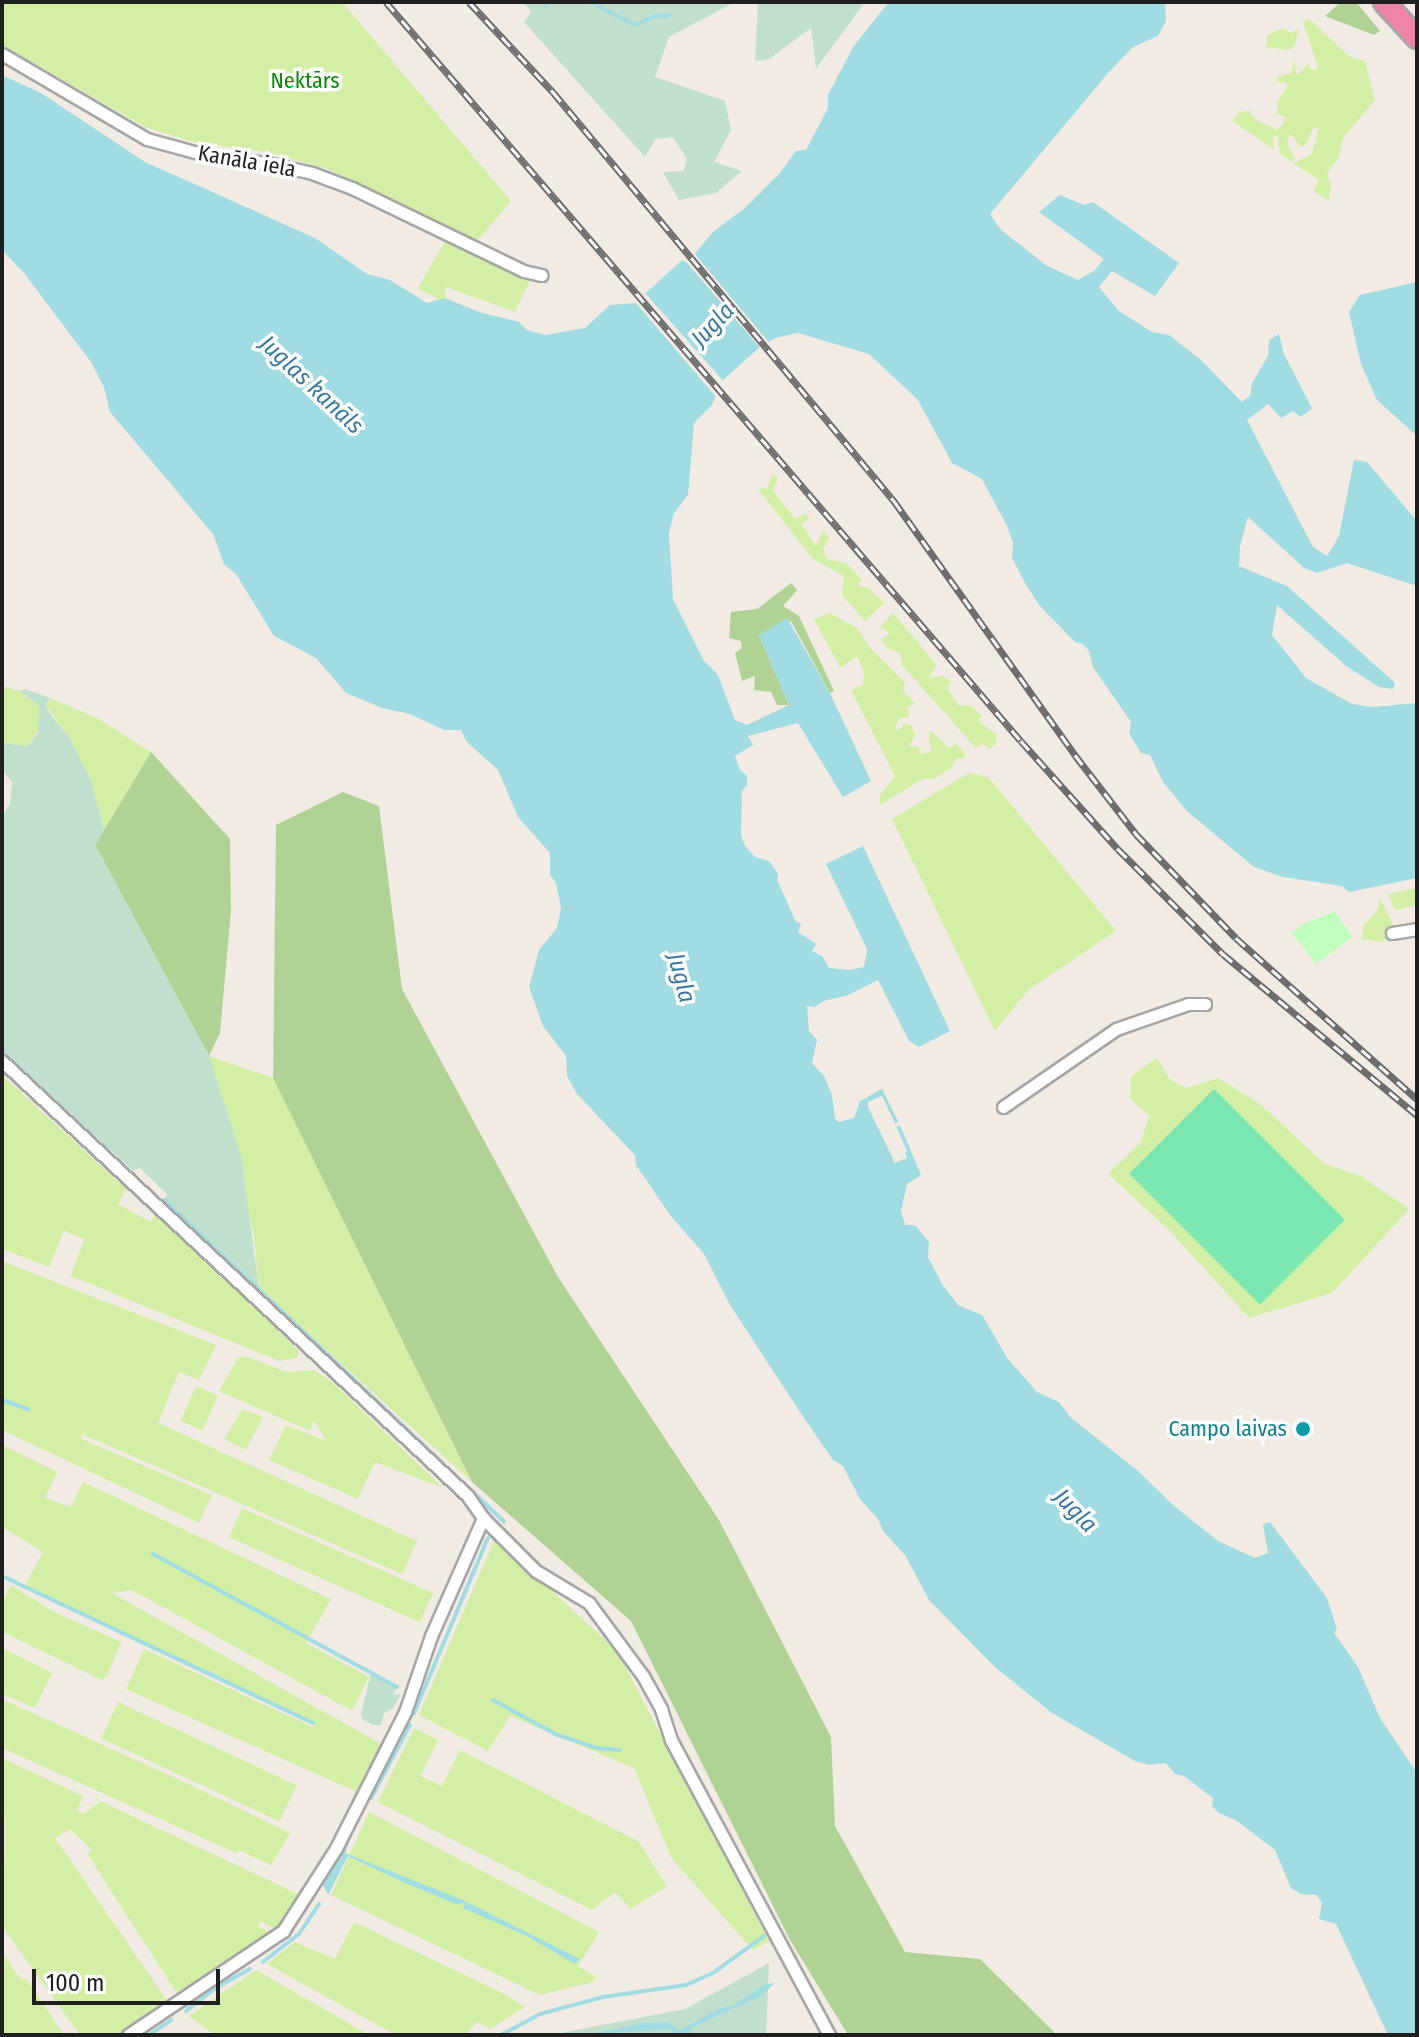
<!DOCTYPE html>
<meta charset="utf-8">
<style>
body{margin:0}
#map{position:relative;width:1419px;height:2037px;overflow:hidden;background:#f1ebe4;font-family:"Fira Sans Condensed",sans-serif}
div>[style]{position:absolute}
.grass>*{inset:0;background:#d3efa6;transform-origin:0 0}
.forest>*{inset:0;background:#b0d395}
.wetland>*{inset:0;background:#c0e0cd}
.park>*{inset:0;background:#c1febe}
.pitch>*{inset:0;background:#7be6af;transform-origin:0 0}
.water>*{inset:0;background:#a1dce2}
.pier>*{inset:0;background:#f1ebe4}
.stream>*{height:4px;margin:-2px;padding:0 2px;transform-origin:2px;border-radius:2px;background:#a1dce2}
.roads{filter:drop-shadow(2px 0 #a6a6a6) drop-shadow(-2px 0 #a6a6a6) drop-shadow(0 2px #a6a6a6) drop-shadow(0 -2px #a6a6a6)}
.street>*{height:11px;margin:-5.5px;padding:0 5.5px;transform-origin:5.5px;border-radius:5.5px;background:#fff}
.highway>*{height:20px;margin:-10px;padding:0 10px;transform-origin:10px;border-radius:10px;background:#ee85a6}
.rail>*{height:7px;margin-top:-3.5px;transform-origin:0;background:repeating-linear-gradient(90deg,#fff 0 12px,#6d6d6d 0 24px);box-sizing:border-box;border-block:2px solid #6d6d6d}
.dots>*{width:22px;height:22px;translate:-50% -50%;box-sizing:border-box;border:4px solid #fff;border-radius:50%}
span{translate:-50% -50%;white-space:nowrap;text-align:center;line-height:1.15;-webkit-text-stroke:7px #fff;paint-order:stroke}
.park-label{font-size:22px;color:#088802}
.street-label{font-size:22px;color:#1f1f1f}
.culture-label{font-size:22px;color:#0d838f}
.right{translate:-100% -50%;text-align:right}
.water-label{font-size:24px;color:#3b7a9e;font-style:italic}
.frame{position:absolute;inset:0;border:4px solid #1f1f1f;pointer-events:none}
.scale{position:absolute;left:32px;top:1969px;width:188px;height:36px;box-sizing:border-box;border:4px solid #1f1f1f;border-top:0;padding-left:10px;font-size:24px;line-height:28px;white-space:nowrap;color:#1f1f1f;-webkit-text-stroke:6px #fff;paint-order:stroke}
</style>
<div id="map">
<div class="grass">
<div style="clip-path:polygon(2px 2px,342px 2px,511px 201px,477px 241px,328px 169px,267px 152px,190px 141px,145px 127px,2px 45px)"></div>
<div style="clip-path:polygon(1309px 19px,1350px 57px,1365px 61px,1375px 100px,1343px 138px,1339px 157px,1327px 173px,1331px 187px,1329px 201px,1313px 191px,1319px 180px,1293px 163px,1312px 154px,1319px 127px,1313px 128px,1306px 145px,1299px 146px,1293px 136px,1289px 135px,1287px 143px,1295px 159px,1292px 162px,1280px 154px,1278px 137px,1273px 135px,1274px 150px,1233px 121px,1239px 112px,1249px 111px,1256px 120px,1277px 130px,1283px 124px,1286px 117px,1277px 114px,1277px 103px,1288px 84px,1277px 81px,1277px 77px,1291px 73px,1295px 61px,1296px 75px,1309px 64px,1311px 70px,1318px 68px,1303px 22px)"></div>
<div style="clip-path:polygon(1283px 28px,1291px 33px,1299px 29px,1294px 47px,1288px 50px,1266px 47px,1267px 35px)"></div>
<div style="clip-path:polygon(445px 241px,530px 281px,515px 312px,446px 287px,445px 298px,449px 305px,418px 288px)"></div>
<div style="clip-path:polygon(772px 474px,778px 477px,773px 491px,795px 519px,806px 513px,809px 519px,801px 524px,816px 546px,823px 530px,829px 538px,823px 549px,827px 559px,846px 563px,862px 580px,858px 586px,869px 588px,884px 603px,865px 621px,842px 595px,844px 576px,813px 559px,758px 489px,767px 488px)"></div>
<div style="clip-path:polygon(830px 613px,858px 629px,870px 648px,905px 683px,903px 691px,915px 703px,908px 707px,909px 717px,899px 718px,895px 728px,899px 730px,903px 724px,911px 725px,915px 735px,909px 747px,918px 746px,921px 754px,931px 752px,929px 733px,932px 731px,949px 748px,956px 744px,964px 752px,965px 758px,956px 759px,952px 767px,934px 779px,922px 779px,880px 805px,880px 795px,895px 776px,851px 690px,863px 685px,864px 672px,857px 656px,840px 668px,814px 619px)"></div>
<div style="clip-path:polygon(893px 613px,936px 664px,929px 678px,943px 676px,951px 682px,947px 688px,959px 706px,970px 705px,982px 716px,978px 721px,997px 735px,996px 743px,989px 749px,983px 744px,976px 748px,902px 665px,900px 653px,887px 648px,881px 639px,890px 634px,880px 627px)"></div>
<div style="clip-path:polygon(2px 686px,19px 691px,39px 705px,40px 726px,28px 746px,2px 743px)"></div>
<div style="clip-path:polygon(50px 698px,97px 718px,151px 752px,104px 830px,91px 781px,69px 737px,46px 706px)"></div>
<div style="clip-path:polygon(969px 773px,988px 777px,1116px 931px,1028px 990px,995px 1031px,892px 819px)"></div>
<div style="clip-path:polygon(1417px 888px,1417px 905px,1395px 910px,1388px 894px)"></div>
<div style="clip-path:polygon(1380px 898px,1395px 928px,1382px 942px,1361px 939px,1364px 925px,1378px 909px)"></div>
<div style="clip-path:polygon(209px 1056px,273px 1078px,472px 1482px,259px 1289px,254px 1236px)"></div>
<div style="clip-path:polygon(1157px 1057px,1170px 1080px,1186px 1088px,1218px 1078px,1260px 1104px,1325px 1164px,1361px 1176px,1409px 1209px,1332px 1293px,1249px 1318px,1169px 1230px,1108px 1174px,1141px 1142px,1149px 1116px,1130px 1098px,1131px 1077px)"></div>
<div style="clip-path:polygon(2px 1075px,126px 1189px,118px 1204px,151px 1222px,155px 1215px,187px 1241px,299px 1351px,297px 1358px,279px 1361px,71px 1276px,84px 1239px,64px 1231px,49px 1267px,2px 1249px)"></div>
<div style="clip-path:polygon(2px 1261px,216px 1345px,199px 1380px,179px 1372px,158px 1423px,417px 1541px,402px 1574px,82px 1434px,82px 1439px,212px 1495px,199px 1523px,2px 1430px)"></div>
<div style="clip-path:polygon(245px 1356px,286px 1372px,314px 1370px,331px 1381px,443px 1488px,375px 1462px,358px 1499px,269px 1460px,286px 1425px,326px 1441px,314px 1420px,310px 1431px,219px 1391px,238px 1358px)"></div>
<div style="left:196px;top:1386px;width:24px;height:38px;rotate:24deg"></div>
<div style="clip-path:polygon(242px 1409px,263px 1417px,246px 1450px,224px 1439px)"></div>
<div style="clip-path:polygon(2px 1445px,57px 1472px,45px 1498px,71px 1507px,83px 1482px,331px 1599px,306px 1643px,369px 1677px,352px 1711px,132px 1590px,112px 1593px,381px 1744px,357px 1792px,126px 1689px,144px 1649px,313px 1727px,316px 1723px,25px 1585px,43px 1552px,2px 1527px)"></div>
<div style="left:242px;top:1508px;width:209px;height:32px;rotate:24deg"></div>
<div style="clip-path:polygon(495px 1538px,617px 1651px,769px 1941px,753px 1950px,672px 1859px,634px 1768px,510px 1716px,488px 1751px,419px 1715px)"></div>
<div style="clip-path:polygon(11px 1585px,52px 1611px,121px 1642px,108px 1674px,102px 1680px,2px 1632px,2px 1604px)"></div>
<div style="clip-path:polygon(2px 1648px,52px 1673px,35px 1708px,2px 1694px)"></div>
<div style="clip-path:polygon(2px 1699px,193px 1786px,290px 1833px,271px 1865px,239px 1850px,236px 1853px,2px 1748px)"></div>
<div style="left:118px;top:1702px;width:197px;height:40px;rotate:25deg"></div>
<div style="clip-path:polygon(414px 1728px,438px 1740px,420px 1776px,442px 1786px,460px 1750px,638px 1841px,667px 1886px,631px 1909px,615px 1892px,592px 1910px,378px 1802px)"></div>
<div style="clip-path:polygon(2px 1758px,83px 1796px,77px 1811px,84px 1814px,100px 1801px,298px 1894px,296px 1906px,279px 1930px,260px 1922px,258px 1926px,269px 1932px,178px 1995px,88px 1855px,91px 1849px,70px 1829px,55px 1838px,168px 2002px,120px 2035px,80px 2035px,2px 1926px,5px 1837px)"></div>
<div style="clip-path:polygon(369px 1812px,599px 1932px,578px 1966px,595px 1976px,594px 1982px,540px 1995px,331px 1895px)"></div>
<div style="clip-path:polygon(354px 1922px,504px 1994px,525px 2007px,490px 2029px,477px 2022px,465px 2035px,396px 2035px,267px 1964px,295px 1942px,335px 1959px)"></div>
<div style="clip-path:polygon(2px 1952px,21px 1980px,26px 1978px,64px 2035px,2px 2035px)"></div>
<div style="clip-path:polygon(256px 1970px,369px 2035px,215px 2035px,189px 2016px)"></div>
</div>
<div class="forest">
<div style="clip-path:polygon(1341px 2px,1357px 3px,1380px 31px,1374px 35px,1325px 16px)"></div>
<div style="clip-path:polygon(791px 583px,797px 590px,783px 606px,799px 616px,834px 691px,830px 693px,791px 621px,759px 635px,789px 705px,777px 705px,771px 692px,754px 690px,755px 676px,742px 681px,735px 653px,742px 648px,741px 641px,729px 638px,731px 612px,757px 609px)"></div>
<div style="clip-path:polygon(151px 752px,230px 839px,231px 911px,220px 1033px,209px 1056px,95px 845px)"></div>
<div style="clip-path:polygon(343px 792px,379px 806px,402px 989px,558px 1277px,719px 1520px,831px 1737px,835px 1826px,905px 1952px,980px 1959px,1057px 2035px,848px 2035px,790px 1940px,631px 1621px,472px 1482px,273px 1078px,276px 825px)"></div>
</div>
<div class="wetland">
<div style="clip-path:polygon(523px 2px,735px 2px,669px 37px,655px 77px,725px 101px,731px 130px,714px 162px,742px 171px,716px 193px,679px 200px,663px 172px,684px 171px,687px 159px,673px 137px,656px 139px,645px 157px,524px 22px,531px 12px)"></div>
<div style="clip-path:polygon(758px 2px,865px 2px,816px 69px,811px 28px,769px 59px,755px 61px)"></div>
<div style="clip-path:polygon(25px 689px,50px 698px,46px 706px,50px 714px,69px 737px,91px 781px,104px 830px,95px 845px,209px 1056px,241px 1155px,259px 1289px,164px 1200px,167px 1194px,140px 1168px,133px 1171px,2px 1051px,2px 817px,10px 804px,12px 782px,2px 770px,2px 743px,28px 746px,38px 732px,39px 705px,19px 691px)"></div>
<div style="clip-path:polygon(371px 1673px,397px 1687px,393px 1695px,401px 1694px,393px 1708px,384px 1713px,381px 1725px,373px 1725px,362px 1719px,361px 1713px)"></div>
<div style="clip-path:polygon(769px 1963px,766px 2035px,550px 2035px,685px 2009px)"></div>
</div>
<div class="park">
<div style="clip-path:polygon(1335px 911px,1352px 937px,1316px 964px,1292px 933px,1303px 924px)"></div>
</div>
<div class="pitch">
<div style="left:1214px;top:1089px;width:185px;height:120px;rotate:45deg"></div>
</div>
<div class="water">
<div style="clip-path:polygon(889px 2px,1165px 2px,1166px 21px,1158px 36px,1133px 47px,1109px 72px,990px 214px,1000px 229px,1047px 266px,1078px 280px,1094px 271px,1104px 259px,1039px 212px,1060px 195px,1084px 205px,1093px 202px,1179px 263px,1155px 296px,1112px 271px,1099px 287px,1119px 311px,1152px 332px,1169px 335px,1202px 361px,1242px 402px,1250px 396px,1252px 383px,1268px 356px,1269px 340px,1279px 334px,1284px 354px,1312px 408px,1301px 417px,1293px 411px,1281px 418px,1268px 404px,1247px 420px,1313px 547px,1327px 556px,1339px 536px,1354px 460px,1367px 462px,1417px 521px,1417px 584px,1414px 585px,1347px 563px,1317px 573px,1304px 568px,1248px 517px,1240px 546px,1239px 566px,1287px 586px,1395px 683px,1393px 689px,1379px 687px,1346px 666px,1277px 605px,1272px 635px,1306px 678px,1352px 704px,1373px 707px,1417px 703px,1417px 878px,1349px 892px,1342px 886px,1283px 877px,1254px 867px,1187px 811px,1163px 782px,1150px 755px,1141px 753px,1129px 733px,1131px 722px,1093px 667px,1089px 651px,1083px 644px,1075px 642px,1039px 605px,1024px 581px,1012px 558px,1013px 543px,1007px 526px,982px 479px,952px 463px,918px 400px,869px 354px,798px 333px,775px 338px,761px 346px,723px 380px,712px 405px,694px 423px,688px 495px,674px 513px,669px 533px,673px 599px,704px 661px,718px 675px,735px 720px,747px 725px,789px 705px,759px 635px,787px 618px,830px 693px,871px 781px,843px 797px,798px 723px,748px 736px,753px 745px,735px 756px,740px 770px,747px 776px,747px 785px,742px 791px,741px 835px,745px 846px,755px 857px,769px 861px,778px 874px,777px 880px,796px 922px,801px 924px,798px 932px,816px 944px,812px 951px,822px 956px,829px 968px,850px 970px,864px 967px,867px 949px,826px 864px,863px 846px,950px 1031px,919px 1047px,909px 1041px,878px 980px,846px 996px,823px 1001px,815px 1007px,807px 1006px,809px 1031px,817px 1040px,812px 1063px,824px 1076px,832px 1095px,835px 1119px,839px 1122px,854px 1118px,860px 1101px,882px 1089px,899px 1123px,895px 1124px,882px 1096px,868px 1102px,895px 1163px,907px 1151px,896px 1126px,900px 1125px,921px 1175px,907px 1184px,901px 1211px,905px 1225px,915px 1225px,929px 1242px,928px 1257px,942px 1284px,958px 1305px,982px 1315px,1008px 1359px,1037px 1392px,1059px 1402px,1071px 1418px,1137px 1470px,1173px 1505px,1218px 1541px,1255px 1558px,1268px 1553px,1263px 1524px,1270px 1522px,1327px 1598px,1337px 1629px,1334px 1633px,1358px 1667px,1380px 1718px,1417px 1773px,1417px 2035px,1388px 2035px,1336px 1924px,1319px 1919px,1322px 1903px,1317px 1895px,1301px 1894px,1291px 1888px,1275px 1850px,1237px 1821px,1219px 1813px,1212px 1806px,1213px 1798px,1184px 1776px,1175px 1774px,1166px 1763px,1149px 1765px,1135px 1761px,1052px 1713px,995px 1667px,929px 1600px,905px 1555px,883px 1531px,878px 1519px,860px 1499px,843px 1466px,833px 1460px,802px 1415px,730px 1305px,704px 1254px,670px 1215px,636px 1165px,635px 1155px,577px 1094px,567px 1076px,566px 1056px,543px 1026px,529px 987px,539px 950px,557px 928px,561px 908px,556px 883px,550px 875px,550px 853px,518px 817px,498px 770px,466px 741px,461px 730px,444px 730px,410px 714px,382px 708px,346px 693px,316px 658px,274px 636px,236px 574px,224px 564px,213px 534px,110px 412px,104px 387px,91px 362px,24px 273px,2px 250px,2px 75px,41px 93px,145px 162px,315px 238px,367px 274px,390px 280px,427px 303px,445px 298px,482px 313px,519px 322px,527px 330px,545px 335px,585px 328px,610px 305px,635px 303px,682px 260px,687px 263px,714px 231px,745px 208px,780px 173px,796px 151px,806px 150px,828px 108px,828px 95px,853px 47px)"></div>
<div style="clip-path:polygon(1417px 282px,1417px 436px,1377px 400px,1361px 364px,1349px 312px,1360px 295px)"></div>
<div style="clip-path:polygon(363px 1807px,345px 1853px,465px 1901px,580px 1959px,575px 1964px,527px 1936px,463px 1908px,465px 1903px,456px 1904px,405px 1883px,348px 1856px,328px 1895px,323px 1885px)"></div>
<div style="clip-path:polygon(775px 1983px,761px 1996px,693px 2027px,689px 2035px,674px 2035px,671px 2029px,585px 2035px,644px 2023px,669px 2022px,677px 2029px,686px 2027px,718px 2009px,734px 2005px,763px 1985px)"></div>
</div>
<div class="pier">
<div style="clip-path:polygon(693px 248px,696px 251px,694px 253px,772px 346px,762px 350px,681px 256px,686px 258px)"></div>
<div style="clip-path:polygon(646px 294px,726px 384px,717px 398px,635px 302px)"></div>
<div style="clip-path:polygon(evenodd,882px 1096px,895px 1124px,902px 1120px,905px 1126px,896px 1126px,907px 1158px,895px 1163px,868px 1107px,868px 1102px,882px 1096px,880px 1101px,903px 1152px,896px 1158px,872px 1106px,880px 1101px)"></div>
</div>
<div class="stream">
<div style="left:590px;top:2px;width:51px;rotate:27.1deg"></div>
<div style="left:635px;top:25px;width:20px;rotate:-24deg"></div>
<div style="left:653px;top:17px;width:17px;rotate:-7deg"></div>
<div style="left:545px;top:6px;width:5px;rotate:-53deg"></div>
<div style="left:164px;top:1200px;width:468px;rotate:43.4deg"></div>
<div style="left:2px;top:1400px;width:28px;rotate:19deg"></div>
<div style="left:153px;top:1554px;width:278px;rotate:28.6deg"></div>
<div style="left:2px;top:1576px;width:344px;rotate:25.3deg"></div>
<div style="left:493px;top:1700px;width:71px;rotate:28.7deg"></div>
<div style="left:555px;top:1734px;width:44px;rotate:18.4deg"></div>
<div style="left:597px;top:1748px;width:23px;rotate:5deg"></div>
<div style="left:414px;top:1713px;width:190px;rotate:-67.1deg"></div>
<div style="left:371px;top:1798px;width:83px;rotate:-61.9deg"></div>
<div style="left:263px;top:1962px;width:46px;rotate:-37.9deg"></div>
<div style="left:299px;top:1934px;width:36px;rotate:-56deg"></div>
<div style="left:186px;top:2011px;width:36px;rotate:-38deg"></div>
<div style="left:214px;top:1989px;width:41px;rotate:-29.1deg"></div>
<div style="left:149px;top:2035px;width:27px;rotate:-34deg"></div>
<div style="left:501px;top:2035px;width:44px;rotate:-28.3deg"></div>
<div style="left:540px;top:2014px;width:65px;rotate:-15.1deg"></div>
<div style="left:603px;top:1997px;width:84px;rotate:-8.2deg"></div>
<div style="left:686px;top:1985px;width:30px;rotate:-24deg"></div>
<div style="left:713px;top:1973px;width:63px;rotate:-36deg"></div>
</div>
<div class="roads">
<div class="street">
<div style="left:2px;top:54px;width:168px;rotate:30.4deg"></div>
<div style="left:147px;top:139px;width:68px;rotate:15.3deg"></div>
<div style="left:213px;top:157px;width:55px;rotate:6.2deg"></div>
<div style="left:268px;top:163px;width:45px;rotate:12.8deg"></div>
<div style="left:312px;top:173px;width:43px;rotate:20.6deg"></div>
<div style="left:352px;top:188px;width:191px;rotate:25.8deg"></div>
<div style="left:524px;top:271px;width:18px;rotate:13deg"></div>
<div style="left:1392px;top:933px;width:25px;rotate:-9deg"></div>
<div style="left:2px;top:1061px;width:636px;rotate:43.03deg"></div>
<div style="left:467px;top:1495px;width:28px;rotate:55deg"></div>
<div style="left:483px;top:1518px;width:75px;rotate:45deg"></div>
<div style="left:536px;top:1571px;width:62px;rotate:31.1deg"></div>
<div style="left:589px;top:1603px;width:91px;rotate:53.5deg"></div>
<div style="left:643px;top:1676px;width:38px;rotate:61deg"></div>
<div style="left:661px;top:1709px;width:33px;rotate:72deg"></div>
<div style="left:671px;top:1740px;width:335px;rotate:61.8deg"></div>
<div style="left:1003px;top:1107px;width:137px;rotate:-34.6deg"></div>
<div style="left:1116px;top:1029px;width:76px;rotate:-19.1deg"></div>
<div style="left:1188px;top:1004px;width:17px"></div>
<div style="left:128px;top:2035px;width:187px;rotate:-33.9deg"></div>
<div style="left:283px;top:1931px;width:98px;rotate:-57.4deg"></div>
<div style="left:336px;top:1848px;width:153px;rotate:-63.1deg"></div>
<div style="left:405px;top:1712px;width:80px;rotate:-71.1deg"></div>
<div style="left:431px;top:1636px;width:129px;rotate:-66.2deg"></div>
</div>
<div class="highway">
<div style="left:1384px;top:2px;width:49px;rotate:47.5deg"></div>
</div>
</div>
<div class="rail">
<div style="left:386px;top:2px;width:974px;rotate:49.33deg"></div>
<div style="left:1021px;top:741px;width:145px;rotate:48.1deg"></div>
<div style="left:1118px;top:849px;width:148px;rotate:45deg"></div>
<div style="left:1223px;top:954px;width:252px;rotate:39.7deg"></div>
<div style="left:469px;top:2px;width:123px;rotate:47deg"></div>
<div style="left:553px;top:92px;width:533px;rotate:50.18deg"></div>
<div style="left:894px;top:501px;width:312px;rotate:54.5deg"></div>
<div style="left:1075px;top:755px;width:100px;rotate:52.3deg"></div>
<div style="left:1136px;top:834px;width:144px;rotate:46.1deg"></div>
<div style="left:1236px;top:938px;width:242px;rotate:41.7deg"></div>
</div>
<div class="dots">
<div style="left:1303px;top:1429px;background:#0f9aa8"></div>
</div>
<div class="park-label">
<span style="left:305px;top:81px">Nektārs</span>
</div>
<div class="street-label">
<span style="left:247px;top:161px;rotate:10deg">Kanāla iela</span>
</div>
<div class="culture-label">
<span class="right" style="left:1287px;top:1429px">Campo laivas</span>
</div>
<div class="water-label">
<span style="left:713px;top:325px;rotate:-47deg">Jugla</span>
<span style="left:311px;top:385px;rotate:43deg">Juglas kanāls</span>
<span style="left:681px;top:978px;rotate:75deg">Jugla</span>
<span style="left:1075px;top:1511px;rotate:46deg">Jugla</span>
</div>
<div class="frame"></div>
<div class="scale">100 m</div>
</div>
